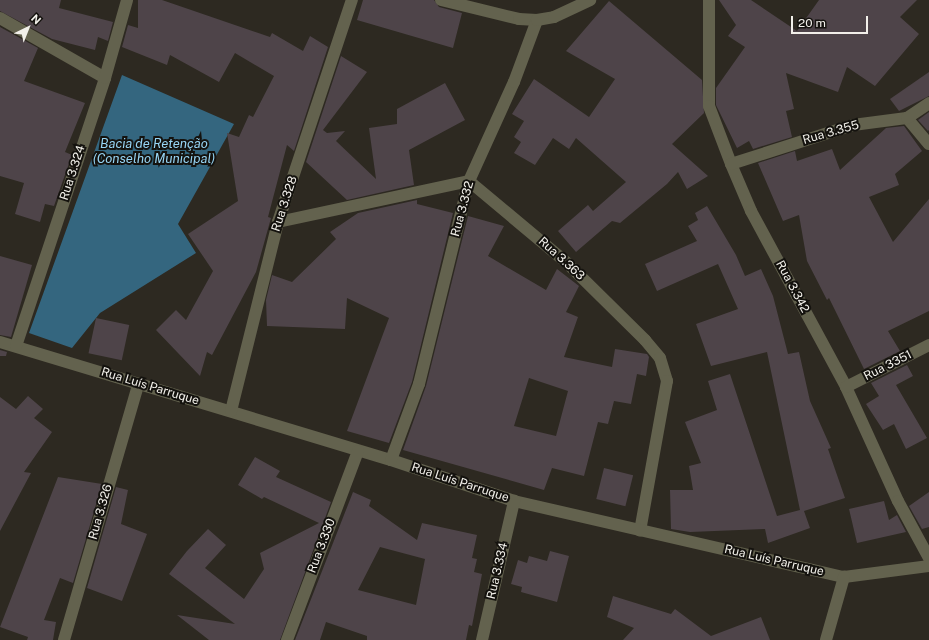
<!DOCTYPE html>
<meta charset="utf-8">
<style>
body{margin:0}
#map{position:relative;width:929px;height:640px;overflow:hidden;background:#2d2921;font-family:"Public Sans",sans-serif}
div>[style]{position:absolute}
.water>*{inset:0;background:#34667f}
.building>*{inset:0;background:#4e4449;transform-origin:0 0}
.street>*{height:12px;margin:-6px;padding:0 6px;transform-origin:6px;border-radius:6px;background:#63624e}
span{translate:-50% -50%;white-space:nowrap;text-align:center;line-height:1.15;-webkit-text-stroke:4px #14120e;paint-order:stroke}
.street-label{font-size:12px;color:#f2f0ea}
.water-label{font-size:13px;color:#97d5f5;font-style:italic}
.north{position:absolute;left:8px;top:8px;width:40px;height:40px;-webkit-text-stroke:3px #14120e;paint-order:stroke;rotate:43deg;font-size:11px;font-weight:700;line-height:16px;text-align:center;color:#f2f0ea}
.north::after{content:'';display:block;margin:auto;width:14px;height:18px;background:#f2f0ea;clip-path:polygon(50% 0,100% 100%,50% 72%,0 100%)}
.scale{position:absolute;left:791px;top:16px;width:77px;height:18px;box-sizing:border-box;border:2px solid #f2f0ea;border-top:0;padding-left:5px;font-size:12px;line-height:14px;white-space:nowrap;color:#f2f0ea;-webkit-text-stroke:3px #14120e;paint-order:stroke}
</style>
<div id="map">
<div class="water">
<div style="clip-path:polygon(122px 75px,234px 124px,178px 224px,196px 253px,100px 313px,72px 348px,29px 333px)"></div>
</div>
<div class="building">
<div style="clip-path:polygon(0 0,61px 0,59px 8px,113px 22px,108px 41px,98px 37px,95px 50px,52px 39px,0 11px)"></div>
<div style="clip-path:polygon(138px 0,162px 0,270px 37px,272px 33px,303px 51px,310px 36px,328px 47px,294px 151px,287px 145px,268px 217px,271px 218px,256px 272px,212px 355px,207px 352px,200px 376px,156px 330px,176px 310px,186px 320px,213px 271px,188px 234px,238px 201px,227px 133px,239px 137px,249px 115px,253px 117px,274px 76px,235px 53px,219px 82px,170px 55px,167px 65px,122px 47px,128px 25px,138px 28px)"></div>
<div style="clip-path:polygon(363px 0,434px 0,439px 7px,462px 13px,453px 48px,357px 20px)"></div>
<div style="clip-path:polygon(719px 0,751px 0,797px 31px,819px 0,917px 0,900px 17px,919px 34px,875px 86px,847px 67px,838px 92px,786px 73px,794px 109px,786px 111px,792px 137px,753px 149px,749px 141px,737px 148px,716px 105px,716px 88px,745px 47px,728px 36px,736px 25px)"></div>
<div style="clip-path:polygon(609px 1px,702px 80px,704px 113px,672px 144px,708px 176px,687px 189px,678px 172px,667px 184px,620px 223px,612px 221px,576px 252px,558px 231px,588px 205px,593px 211px,626px 182px,576px 138px,569px 149px,553px 138px,535px 165px,514px 153px,521px 142px,514px 137px,524px 121px,512px 114px,534px 79px,589px 117px,615px 79px,566px 51px)"></div>
<div style="clip-path:polygon(0 27px,38px 48px,24px 81px,85px 103px,65px 152px,72px 155px,54px 206px,45px 204px,40px 222px,15px 214px,24px 183px,0 176px)"></div>
<div style="clip-path:polygon(341px 56px,367px 72px,323px 130px,327px 133px,345px 131px,336px 141px,376px 179px,369px 128px,397px 124px,397px 109px,445px 83px,465px 120px,409px 150px,414px 185px,347px 200px,306px 162px)"></div>
<div style="clip-path:polygon(929px 72px,929px 96px,899px 111px,890px 99px)"></div>
<div style="clip-path:polygon(929px 112px,929px 130px,928px 131px,918px 120px)"></div>
<div style="clip-path:polygon(904px 126px,922px 151px,895px 174px,899px 185px,869px 197px,893px 242px,929px 199px,929px 311px,888px 331px,900px 351px,864px 369px,829px 298px,827px 300px,807px 261px,799px 215px,783px 221px,758px 163px,795px 151px,797px 161px,832px 149px,840px 170px,886px 128px)"></div>
<div style="clip-path:polygon(417px 200px,417px 204px,453px 213px,412px 382px,389px 443px,347px 431px,389px 318px,347px 298px,345px 329px,267px 326px,266px 300px,272px 275px,292px 282px,336px 239px,330px 232px,358px 213px)"></div>
<div style="clip-path:polygon(707px 206px,736px 255px,745px 276px,761px 269px,773px 296px,788px 354px,799px 352px,810px 401px,831px 448px,828px 449px,845px 498px,804px 511px,810px 528px,768px 543px,765px 529px,690px 532px,671px 529px,670px 490px,693px 490px,689px 466px,701px 463px,685px 422px,717px 410px,708px 381px,730px 374px,777px 516px,800px 510px,767px 352px,711px 366px,696px 324px,738px 309px,718px 264px,657px 291px,645px 264px,697px 241px,688px 226px,698px 220px,695px 213px)"></div>
<div style="clip-path:polygon(evenodd,468px 216px,504px 226px,488px 256px,546px 290px,557px 269px,579px 286px,566px 312px,578px 317px,564px 357px,612px 367px,615px 349px,647px 354px,649px 357px,646px 376px,637px 374px,631px 404px,614px 401px,608px 424px,598px 422px,584px 476px,552px 468px,544px 490px,403px 450px,426px 386px,468px 216px,529px 378px,568px 391px,556px 436px,514px 426px,529px 378px)"></div>
<div style="clip-path:polygon(0 256px,32px 265px,11px 337px,0 335px)"></div>
<div style="left:96px;top:318px;width:34px;height:36px;rotate:12deg"></div>
<div style="clip-path:polygon(0 350px,7px 352px,6px 356px,0 356px)"></div>
<div style="clip-path:polygon(907px 365px,913px 376px,896px 385px,927px 438px,906px 449px,894px 424px,883px 430px,866px 404px,879px 396px,871px 383px)"></div>
<div style="clip-path:polygon(28px 396px,43px 409px,34px 418px,52px 432px,24px 472px,31px 473px,0 531px,0 397px,16px 409px)"></div>
<div style="clip-path:polygon(255px 457px,280px 471px,276px 477px,331px 502px,280px 640px,209px 640px,177px 615px,235px 624px,169px 574px,187px 551px,208px 529px,226px 545px,205px 568px,244px 599px,264px 569px,260px 553px,319px 523px,264px 497px,262px 499px,238px 485px)"></div>
<div style="left:604px;top:468px;width:30px;height:32px;rotate:14deg"></div>
<div style="clip-path:polygon(58px 477px,102px 484px,73px 583px,60px 578px,44px 620px,56px 622px,53px 640px,27px 640px,28px 637px,0 627px)"></div>
<div style="clip-path:polygon(116px 487px,128px 490px,121px 524px,147px 534px,122px 601px,87px 588px)"></div>
<div style="clip-path:polygon(evenodd,353px 492px,371px 500px,369px 506px,417px 540px,422px 523px,477px 535px,472px 558px,477px 559px,474px 572px,482px 574px,472px 626px,469px 625px,466px 640px,367px 640px,367px 636px,326px 622px,320px 640px,295px 640px,353px 492px,380px 547px,425px 559px,416px 605px,358px 590px,380px 547px)"></div>
<div style="clip-path:polygon(929px 492px,929px 527px,922px 529px,909px 506px)"></div>
<div style="clip-path:polygon(884px 501px,889px 520px,897px 515px,906px 532px,857px 543px,849px 509px)"></div>
<div style="clip-path:polygon(550px 551px,569px 556px,557px 602px,521px 592px,522px 587px,511px 584px,518px 560px,527px 563px,529px 556px,547px 561px)"></div>
<div style="clip-path:polygon(613px 596px,671px 614px,675px 609px,711px 636px,761px 617px,770px 640px,623px 640px,634px 628px,607px 617px)"></div>
</div>
<div class="street">
<div style="left:441px;top:0;width:80px;rotate:13.7deg"></div>
<div style="left:519px;top:19px;width:18px;rotate:3deg"></div>
<div style="left:709px;top:0;width:106px;rotate:90deg"></div>
<div style="left:709px;top:106px;width:62px;rotate:69.2deg"></div>
<div style="left:731px;top:164px;width:51px;rotate:66.9deg"></div>
<div style="left:751px;top:211px;width:200px;rotate:61.6deg"></div>
<div style="left:846px;top:387px;width:125px;rotate:65.5deg"></div>
<div style="left:898px;top:501px;width:65px;rotate:61.5deg"></div>
<div style="left:0;top:18px;width:121px;rotate:29.7deg"></div>
<div style="left:907px;top:118px;width:34px;rotate:50deg"></div>
<div style="left:731px;top:164px;width:128px;rotate:-17.7deg"></div>
<div style="left:853px;top:125px;width:54px;rotate:-7.4deg"></div>
<div style="left:907px;top:118px;width:27px;rotate:-34deg"></div>
<div style="left:278px;top:222px;width:195px;rotate:-12.1deg"></div>
<div style="left:469px;top:181px;width:128px;rotate:39.9deg"></div>
<div style="left:567px;top:263px;width:110px;rotate:44.6deg"></div>
<div style="left:645px;top:340px;width:23px;rotate:50deg"></div>
<div style="left:660px;top:358px;width:24px;rotate:73deg"></div>
<div style="left:667px;top:381px;width:152px;rotate:100.2deg"></div>
<div style="left:0;top:342px;width:408px;rotate:16.8deg"></div>
<div style="left:391px;top:460px;width:130px;rotate:18.4deg"></div>
<div style="left:514px;top:501px;width:339px;rotate:13deg"></div>
<div style="left:844px;top:577px;width:86px;rotate:-7.4deg"></div>
<div style="left:16px;top:346px;width:282px;rotate:-71.6deg"></div>
<div style="left:105px;top:78px;width:81px;rotate:-74.2deg"></div>
<div style="left:846px;top:387px;width:93px;rotate:-26.8deg"></div>
<div style="left:231px;top:411px;width:195px;rotate:-76deg"></div>
<div style="left:278px;top:222px;width:234px;rotate:-71.6deg"></div>
<div style="left:391px;top:460px;width:81px;rotate:-69.8deg"></div>
<div style="left:419px;top:384px;width:209px;rotate:-76.2deg"></div>
<div style="left:469px;top:181px;width:109px;rotate:-65.6deg"></div>
<div style="left:514px;top:82px;width:66px;rotate:-69.6deg"></div>
<div style="left:537px;top:20px;width:17px;rotate:-10deg"></div>
<div style="left:554px;top:17px;width:40px;rotate:-25deg"></div>
<div style="left:64px;top:640px;width:266px;rotate:-73.8deg"></div>
<div style="left:287px;top:640px;width:202px;rotate:-69.4deg"></div>
<div style="left:482px;top:640px;width:143px;rotate:-77deg"></div>
<div style="left:826px;top:640px;width:66px;rotate:-74.1deg"></div>
</div>
<div class="street-label">
<span style="left:831px;top:133px;rotate:-16deg">Rua 3.355</span>
<span style="left:73px;top:173px;rotate:-72deg">Rua 3.324</span>
<span style="left:285px;top:204px;rotate:-72deg">Rua 3.328</span>
<span style="left:463px;top:209px;rotate:-75deg">Rua 3.332</span>
<span style="left:561px;top:259px;rotate:42deg">Rua 3.363</span>
<span style="left:792px;top:287px;rotate:62deg">Rua 3.342</span>
<span style="left:888px;top:366px;rotate:-27deg">Rua 3351</span>
<span style="left:150px;top:387px;rotate:17deg">Rua Luís Parruque</span>
<span style="left:460px;top:483px;rotate:18deg">Rua Luís Parruque</span>
<span style="left:101px;top:512px;rotate:-74deg">Rua 3.326</span>
<span style="left:322px;top:546px;rotate:-69deg">Rua 3.330</span>
<span style="left:774px;top:561px;rotate:13deg">Rua Luís Parruque</span>
<span style="left:498px;top:571px;rotate:-77deg">Rua 3.334</span>
</div>
<div class="water-label">
<span style="left:154px;top:152px">Bacia de Retenção<br>(Conselho Municipal)</span>
</div>
<div class="north">N</div>
<div class="scale">20 m</div>
</div>
